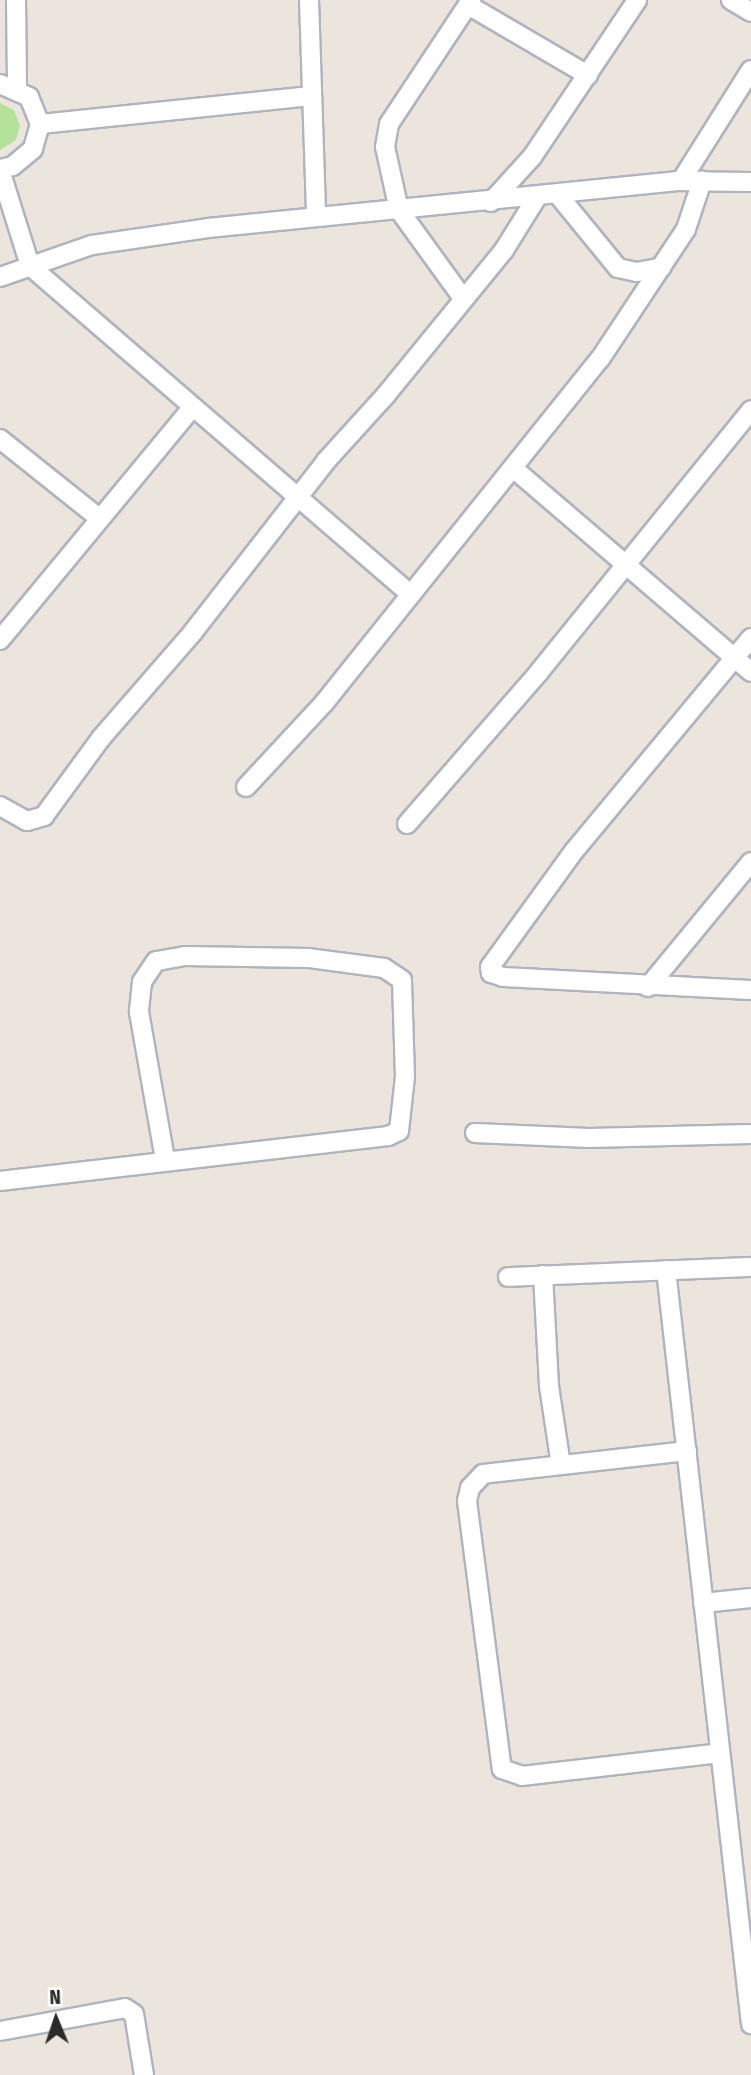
<!DOCTYPE html>
<style>
body{margin:0}
#map{position:relative;width:751px;height:2075px;overflow:hidden;background:#ece5dd;font-family:"Fira Sans Condensed",sans-serif}
div>[style]{position:absolute}
.green>*{inset:0;background:#b5e29a}
.roads{filter:drop-shadow(2px 0 #b0b4be) drop-shadow(-2px 0 #b0b4be) drop-shadow(0 2px #b0b4be) drop-shadow(0 -2px #b0b4be)}
.minor>*{height:18px;margin:-9px;padding:0 9px;transform-origin:9px;border-radius:9px;background:#fff}
span{translate:-50% -50%;white-space:nowrap;text-align:center;line-height:1.15;-webkit-text-stroke:5px #fff;paint-order:stroke}
.north{position:absolute;left:21px;top:1984px;width:70px;height:70px;-webkit-text-stroke:5px #fff;paint-order:stroke;rotate:358deg;font-size:19px;font-weight:700;line-height:28px;text-align:center;color:#2a2a2a}
.north::after{content:'';display:block;margin:auto;width:24px;height:32px;background:#2a2a2a;clip-path:polygon(50% 0,100% 100%,50% 72%,0 100%)}
</style>
<div id="map">
<div class="green">
<div style="clip-path:polygon(0 103px,14px 110px,20px 126px,16px 140px,0 150px)"></div>
</div>
<div class="roads">
<div class="minor">
<div style="left:16px;top:0;width:88px;rotate:89.3deg"></div>
<div style="left:309px;top:0;width:216px;rotate:88.1deg"></div>
<div style="left:731px;top:0;width:23px;rotate:31deg"></div>
<div style="left:468px;top:5px;width:139px;rotate:30.3deg"></div>
<div style="left:0;top:84px;width:32px;rotate:24deg"></div>
<div style="left:29px;top:97px;width:29px;rotate:68deg"></div>
<div style="left:40px;top:124px;width:26px;rotate:106deg"></div>
<div style="left:33px;top:149px;width:26px;rotate:140deg"></div>
<div style="left:13px;top:166px;width:13px;rotate:167deg"></div>
<div style="left:40px;top:124px;width:273px;rotate:-5.9deg"></div>
<div style="left:0;top:170px;width:101px;rotate:72.6deg"></div>
<div style="left:30px;top:266px;width:501px;rotate:40.79deg"></div>
<div style="left:681px;top:181px;width:131px;rotate:-57.8deg"></div>
<div style="left:559px;top:196px;width:93px;rotate:50.7deg"></div>
<div style="left:618px;top:268px;width:19px;rotate:12deg"></div>
<div style="left:637px;top:272px;width:25px;rotate:-11deg"></div>
<div style="left:491px;top:202px;width:61px;rotate:-47.7deg"></div>
<div style="left:532px;top:157px;width:189px;rotate:-56.2deg"></div>
<div style="left:0;top:277px;width:97px;rotate:-19.2deg"></div>
<div style="left:92px;top:245px;width:117px;rotate:-8.3deg"></div>
<div style="left:208px;top:228px;width:470px;rotate:-5.7deg"></div>
<div style="left:676px;top:181px;width:75px;rotate:0.8deg"></div>
<div style="left:462px;top:297px;width:107px;rotate:-125.9deg"></div>
<div style="left:399px;top:210px;width:65px;rotate:-102.5deg"></div>
<div style="left:385px;top:147px;width:23px;rotate:-80deg"></div>
<div style="left:389px;top:124px;width:149px;rotate:-56.5deg"></div>
<div style="left:0;top:439px;width:127px;rotate:38.6deg"></div>
<div style="left:513px;top:468px;width:313px;rotate:40.6deg"></div>
<div style="left:751px;top:638px;width:277px;rotate:129.7deg"></div>
<div style="left:574px;top:851px;width:143px;rotate:125.9deg"></div>
<div style="left:490px;top:967px;width:6px;rotate:81deg"></div>
<div style="left:491px;top:973px;width:13px;rotate:18deg"></div>
<div style="left:503px;top:977px;width:248px;rotate:3deg"></div>
<div style="left:0;top:640px;width:301px;rotate:-50.4deg"></div>
<div style="left:246px;top:787px;width:115px;rotate:-47.1deg"></div>
<div style="left:324px;top:703px;width:441px;rotate:-51.3deg"></div>
<div style="left:600px;top:359px;width:156px;rotate:-56.5deg"></div>
<div style="left:686px;top:229px;width:51px;rotate:-71.6deg"></div>
<div style="left:0;top:806px;width:31px;rotate:29deg"></div>
<div style="left:27px;top:821px;width:18px;rotate:-16deg"></div>
<div style="left:44px;top:816px;width:97px;rotate:-53.8deg"></div>
<div style="left:101px;top:738px;width:140px;rotate:-49deg"></div>
<div style="left:193px;top:632px;width:217px;rotate:-52.1deg"></div>
<div style="left:326px;top:461px;width:88px;rotate:-47.8deg"></div>
<div style="left:385px;top:396px;width:188px;rotate:-50.8deg"></div>
<div style="left:504px;top:250px;width:62px;rotate:-58.1deg"></div>
<div style="left:407px;top:824px;width:201px;rotate:-49deg"></div>
<div style="left:539px;top:672px;width:337px;rotate:-51deg"></div>
<div style="left:648px;top:987px;width:162px;rotate:-50.5deg"></div>
<div style="left:475px;top:1133px;width:114px;rotate:2.5deg"></div>
<div style="left:589px;top:1138px;width:162px;rotate:-1.4deg"></div>
<div style="left:0;top:1181px;width:391px;rotate:-6.6deg"></div>
<div style="left:388px;top:1136px;width:12px;rotate:-24deg"></div>
<div style="left:399px;top:1131px;width:54px;rotate:-83.7deg"></div>
<div style="left:405px;top:1077px;width:97px;rotate:-91.8deg"></div>
<div style="left:402px;top:980px;width:22px;rotate:-146deg"></div>
<div style="left:384px;top:968px;width:77px;rotate:-172.5deg"></div>
<div style="left:308px;top:958px;width:123px;rotate:-179.1deg"></div>
<div style="left:185px;top:956px;width:29px;rotate:170deg"></div>
<div style="left:156px;top:961px;width:25px;rotate:124deg"></div>
<div style="left:142px;top:982px;width:30px;rotate:96deg"></div>
<div style="left:139px;top:1012px;width:150px;rotate:80deg"></div>
<div style="left:666px;top:1270px;width:759px;rotate:83.57deg"></div>
<div style="left:543px;top:1275px;width:111px;rotate:86.9deg"></div>
<div style="left:549px;top:1386px;width:80px;rotate:81.4deg"></div>
<div style="left:508px;top:1277px;width:243px;rotate:-2.4deg"></div>
<div style="left:687px;top:1451px;width:205px;rotate:173.6deg"></div>
<div style="left:483px;top:1474px;width:19px;rotate:133deg"></div>
<div style="left:470px;top:1488px;width:13px;rotate:103deg"></div>
<div style="left:467px;top:1501px;width:270px;rotate:82.6deg"></div>
<div style="left:502px;top:1769px;width:21px;rotate:19deg"></div>
<div style="left:522px;top:1776px;width:199px;rotate:-6.6deg"></div>
<div style="left:703px;top:1603px;width:48px;rotate:-5.9deg"></div>
<div style="left:0;top:2031px;width:127px;rotate:-10.4deg"></div>
<div style="left:125px;top:2008px;width:11px;rotate:34deg"></div>
<div style="left:134px;top:2014px;width:62px;rotate:80.7deg"></div>
</div>
</div>
<div class="north">N</div>
</div>
